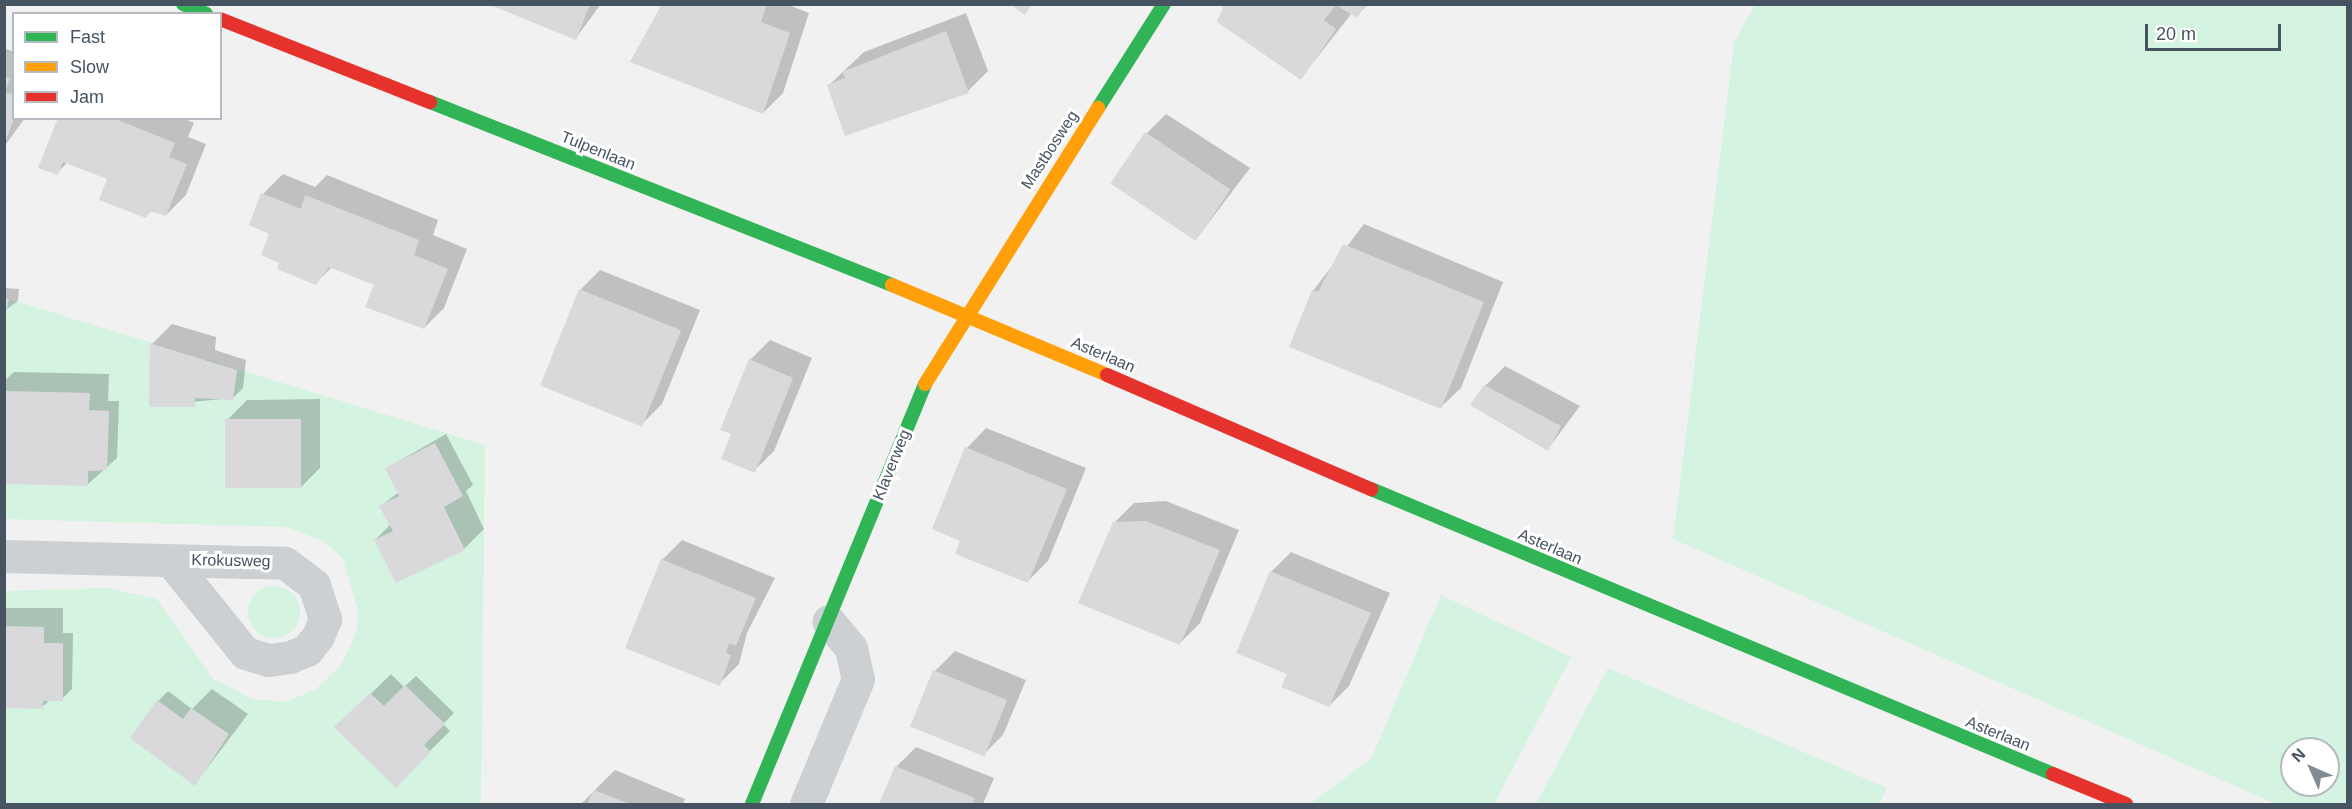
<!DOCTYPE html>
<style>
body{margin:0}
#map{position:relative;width:2352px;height:809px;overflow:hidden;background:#f2f1f1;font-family:Helvetica,sans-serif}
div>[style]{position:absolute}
.green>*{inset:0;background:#d4f3e0}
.round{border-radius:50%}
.shadow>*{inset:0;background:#0003}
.building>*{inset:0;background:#d9d9db;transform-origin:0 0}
.street>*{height:33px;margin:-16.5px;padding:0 16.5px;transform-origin:16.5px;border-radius:16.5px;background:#cdd0d3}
.fast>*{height:14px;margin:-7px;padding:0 7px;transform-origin:7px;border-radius:7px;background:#30b455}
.slow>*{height:14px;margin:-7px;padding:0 7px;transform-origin:7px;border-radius:7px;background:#ff9f0a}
.jam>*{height:14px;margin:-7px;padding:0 7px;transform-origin:7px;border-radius:7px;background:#e5322d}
span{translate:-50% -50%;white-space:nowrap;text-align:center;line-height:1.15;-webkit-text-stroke:6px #fff;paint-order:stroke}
.street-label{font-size:16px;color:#465361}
.frame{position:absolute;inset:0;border:6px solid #465361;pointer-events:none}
.legend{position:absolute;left:12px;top:12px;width:210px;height:108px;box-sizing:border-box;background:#fff;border:2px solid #b5bac0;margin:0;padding:8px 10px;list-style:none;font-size:18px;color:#465361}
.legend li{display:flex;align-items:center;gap:12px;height:30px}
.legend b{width:30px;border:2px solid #b5bac0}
.north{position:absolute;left:2280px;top:737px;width:60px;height:60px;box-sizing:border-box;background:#fff;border:2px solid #b5bac0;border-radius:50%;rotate:315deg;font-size:16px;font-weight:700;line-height:24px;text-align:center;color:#465361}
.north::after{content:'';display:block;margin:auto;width:21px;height:27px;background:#828a93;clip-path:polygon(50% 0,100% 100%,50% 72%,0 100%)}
.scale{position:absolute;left:2145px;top:24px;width:136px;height:27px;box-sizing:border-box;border:3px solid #465361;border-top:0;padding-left:8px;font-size:18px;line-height:21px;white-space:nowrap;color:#465361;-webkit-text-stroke:4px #fff;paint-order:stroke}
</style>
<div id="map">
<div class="green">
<div style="clip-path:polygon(evenodd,1755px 5px,2347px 5px,2347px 804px,2276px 804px,1673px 539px,1734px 43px,1755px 5px,2292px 749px,2328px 749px,2328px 785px,2292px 785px,2292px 749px)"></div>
<div style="clip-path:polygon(5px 298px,485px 445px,481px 804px,5px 804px,5px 708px,43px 709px,43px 701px,62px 701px,63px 643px,44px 643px,5px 626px,5px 591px,107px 588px,157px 599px,213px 679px,254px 700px,287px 701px,315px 690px,340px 667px,356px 634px,358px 610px,343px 559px,323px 541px,286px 527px,5px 519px,5px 484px,87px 486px,88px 471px,107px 470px,109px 411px,89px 410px,90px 393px,5px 391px)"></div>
<div class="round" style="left:248px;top:586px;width:52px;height:52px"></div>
<div style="clip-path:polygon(1441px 595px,1571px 657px,1494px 804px,1310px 804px,1371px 759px)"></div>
<div style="clip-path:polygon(1608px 668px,1887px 788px,1879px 804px,1536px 804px)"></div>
</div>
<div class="shadow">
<div style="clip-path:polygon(491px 4px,601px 4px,576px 38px)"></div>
<div style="clip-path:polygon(663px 4px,786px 4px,809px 13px,783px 93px,763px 113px,632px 61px)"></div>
<div style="clip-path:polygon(1229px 4px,1368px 4px,1357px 16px,1352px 13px,1301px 78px)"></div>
<div style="clip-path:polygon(966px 13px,988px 71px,968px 91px,829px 85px,864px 52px)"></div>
<div style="clip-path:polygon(4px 48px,14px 52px,14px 118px,25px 118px,4px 147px)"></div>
<div style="clip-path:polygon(1166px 114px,1250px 168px,1197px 238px,1147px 133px)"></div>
<div style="clip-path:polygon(59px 118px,183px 118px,194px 123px,188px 137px,206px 144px,186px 195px,166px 215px,152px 210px,146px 216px,109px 179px,68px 162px,57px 173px)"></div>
<div style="clip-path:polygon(283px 174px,315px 187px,327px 175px,438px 220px,433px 235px,467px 249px,444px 308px,424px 328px,376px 284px,332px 267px,316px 283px,281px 263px,263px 194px)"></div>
<div style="clip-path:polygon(1364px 224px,1503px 282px,1461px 388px,1441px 407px,1313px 291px)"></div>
<div style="clip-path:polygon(600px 270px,700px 310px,662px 404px,642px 424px,580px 290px)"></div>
<div style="clip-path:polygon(4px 288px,19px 289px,18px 301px,4px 311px)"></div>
<div style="clip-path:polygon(172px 324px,216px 337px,215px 350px,246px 360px,243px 388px,233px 398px,150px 406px,152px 344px)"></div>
<div style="clip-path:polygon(770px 340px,812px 358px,774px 451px,754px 471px,732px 434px,750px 360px)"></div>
<div style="clip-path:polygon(1505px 366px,1580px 406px,1548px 449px,1485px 386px)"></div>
<div style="clip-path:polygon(14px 372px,109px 374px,108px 401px,119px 401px,117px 458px,87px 485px,4px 483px,4px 381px)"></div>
<div style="clip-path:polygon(320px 399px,320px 468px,300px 488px,227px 420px,247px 400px)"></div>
<div style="clip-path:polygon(986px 428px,1086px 468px,1048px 561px,1028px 581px,962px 540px,967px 448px)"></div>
<div style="clip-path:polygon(446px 434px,473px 485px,466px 491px,484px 529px,464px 549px,375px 540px,391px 524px,381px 506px,399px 492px,387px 468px)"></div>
<div style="clip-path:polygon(1166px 501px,1239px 530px,1200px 623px,1180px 643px,1114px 523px,1134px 503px)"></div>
<div style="clip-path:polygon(682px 540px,775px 578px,747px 633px,739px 664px,719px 684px,662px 560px)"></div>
<div style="clip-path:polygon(1291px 552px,1390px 593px,1349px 686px,1329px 706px,1289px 673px,1271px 572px)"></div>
<div style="clip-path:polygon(4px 608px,63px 608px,63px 633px,73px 633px,72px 689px,62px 699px,50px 700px,42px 707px,4px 707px)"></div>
<div style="clip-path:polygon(955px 651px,1026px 680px,1003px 735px,983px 755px,935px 671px)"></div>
<div style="clip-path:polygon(391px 674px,404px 687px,416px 676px,454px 713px,443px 724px,450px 731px,396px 785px,337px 727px)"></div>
<div style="clip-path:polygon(212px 689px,248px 714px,195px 784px,158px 701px,168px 691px,192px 709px)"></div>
<div style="clip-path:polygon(916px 747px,994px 778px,983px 804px,881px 804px,896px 767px)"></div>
<div style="clip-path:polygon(615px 770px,685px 799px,683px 804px,581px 804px)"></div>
</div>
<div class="building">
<div style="clip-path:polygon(488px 4px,590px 4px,576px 40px)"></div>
<div style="clip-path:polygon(662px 4px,767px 4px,761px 22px,790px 33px,763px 114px,630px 62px)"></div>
<div style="clip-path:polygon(1010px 4px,1032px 4px,1025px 15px)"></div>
<div style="clip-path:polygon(1224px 4px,1366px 4px,1357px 18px,1336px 5px,1324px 20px,1336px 29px,1301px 80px,1217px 22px)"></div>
<div style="clip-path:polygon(946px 31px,969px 93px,845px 136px,827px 85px,845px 78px,842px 72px)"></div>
<div style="clip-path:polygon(4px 76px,10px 78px,5px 92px,14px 95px,14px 118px,5px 143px)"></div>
<div style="clip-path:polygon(58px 118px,113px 118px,175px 143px,169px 157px,187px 164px,166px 216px,150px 211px,146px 218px,99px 200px,107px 179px,63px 162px,58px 175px,38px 168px)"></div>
<div style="left:1145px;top:132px;width:103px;height:62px;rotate:34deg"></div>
<div style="clip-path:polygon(261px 193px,301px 209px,305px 195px,419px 240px,414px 255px,448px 269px,424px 329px,365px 307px,374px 285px,329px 267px,316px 285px,277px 269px,279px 263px,261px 255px,269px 234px,249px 225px)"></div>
<div style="clip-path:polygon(1343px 244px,1484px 302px,1441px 409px,1289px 347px,1312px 290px,1318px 292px)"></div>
<div style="left:579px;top:289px;width:110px;height:104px;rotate:22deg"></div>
<div style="left:4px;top:298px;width:5px;height:15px;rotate:11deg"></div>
<div style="clip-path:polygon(150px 343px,237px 370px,233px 400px,195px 398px,195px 407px,149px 407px)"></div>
<div style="clip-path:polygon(749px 359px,793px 378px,755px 473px,721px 459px,731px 434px,720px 430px)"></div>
<div style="clip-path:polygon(1484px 385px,1561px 426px,1548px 451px,1470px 405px)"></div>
<div style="clip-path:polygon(4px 391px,90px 393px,89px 410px,109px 411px,107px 470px,88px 471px,88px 486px,4px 484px)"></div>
<div style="left:225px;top:419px;width:76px;height:69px"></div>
<div style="clip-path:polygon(435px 443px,463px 496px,444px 507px,465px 550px,396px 583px,374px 540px,393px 531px,379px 506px,399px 496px,385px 468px)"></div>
<div style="clip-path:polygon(965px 447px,1067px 489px,1028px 583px,955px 554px,960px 541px,932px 529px)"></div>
<div style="clip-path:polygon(1146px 521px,1220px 550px,1180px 645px,1078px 603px,1113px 522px)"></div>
<div style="clip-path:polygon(661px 559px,756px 598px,736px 646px,729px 643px,726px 653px,731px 655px,720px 686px,625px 648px)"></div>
<div style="clip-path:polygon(1270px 571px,1371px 613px,1329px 707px,1281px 687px,1287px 674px,1236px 653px)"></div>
<div style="clip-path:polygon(4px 626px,44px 627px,44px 643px,63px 643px,63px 701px,43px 701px,43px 709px,4px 708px)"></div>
<div style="left:933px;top:670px;width:80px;height:61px;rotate:22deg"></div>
<div style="clip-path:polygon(405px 685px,445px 724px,424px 745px,431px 752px,396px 788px,334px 727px,370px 693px,384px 706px)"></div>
<div style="clip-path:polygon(157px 700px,183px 719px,191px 708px,229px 734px,195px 786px,130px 738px)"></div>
<div style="clip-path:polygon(895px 766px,975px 798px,972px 804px,879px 804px)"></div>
<div style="clip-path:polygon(594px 790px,630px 804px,587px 804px)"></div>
</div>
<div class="street">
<div style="left:4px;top:556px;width:281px;rotate:1.4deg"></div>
<div style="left:285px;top:563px;width:36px;rotate:37deg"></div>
<div style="left:314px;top:585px;width:36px;rotate:72deg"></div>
<div style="left:325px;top:619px;width:18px;rotate:112deg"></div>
<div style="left:318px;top:636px;width:18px;rotate:128deg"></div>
<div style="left:307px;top:650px;width:18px;rotate:158deg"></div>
<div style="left:290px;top:657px;width:22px;rotate:172deg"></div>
<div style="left:268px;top:660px;width:24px;rotate:-163deg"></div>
<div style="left:245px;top:653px;width:118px;rotate:-128.8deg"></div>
<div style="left:806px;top:804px;width:135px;rotate:-67.4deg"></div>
<div style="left:858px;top:679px;width:32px;rotate:-103deg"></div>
<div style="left:851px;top:648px;width:35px;rotate:-130deg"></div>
</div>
<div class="fast">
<div style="left:183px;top:4px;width:25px;rotate:23deg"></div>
<div style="left:430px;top:102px;width:497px;rotate:21.6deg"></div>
<div style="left:1098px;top:108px;width:123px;rotate:-57.6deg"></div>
<div style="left:1371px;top:489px;width:739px;rotate:22.68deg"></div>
<div style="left:752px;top:804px;width:454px;rotate:-67.6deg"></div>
</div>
<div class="slow">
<div style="left:892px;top:285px;width:233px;rotate:22.7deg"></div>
<div style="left:925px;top:384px;width:326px;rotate:-57.9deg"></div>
</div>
<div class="jam">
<div style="left:220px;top:19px;width:226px;rotate:21.6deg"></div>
<div style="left:1107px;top:375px;width:288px;rotate:23.4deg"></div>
<div style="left:2053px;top:774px;width:79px;rotate:22.3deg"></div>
</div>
<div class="street-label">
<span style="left:1050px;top:150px;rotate:-57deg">Mastbosweg</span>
<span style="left:598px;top:151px;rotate:22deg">Tulpenlaan</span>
<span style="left:1103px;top:355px;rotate:23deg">Asterlaan</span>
<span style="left:892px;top:465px;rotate:-68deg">Klaverweg</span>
<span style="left:1550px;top:547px;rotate:23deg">Asterlaan</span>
<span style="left:231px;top:561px;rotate:1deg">Krokusweg</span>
<span style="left:1998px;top:734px;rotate:22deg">Asterlaan</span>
</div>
<div class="frame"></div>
<ul class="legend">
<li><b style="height:8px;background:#30b455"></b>Fast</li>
<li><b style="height:8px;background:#ff9f0a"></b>Slow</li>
<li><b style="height:8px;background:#e5322d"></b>Jam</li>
</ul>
<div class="north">N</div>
<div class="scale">20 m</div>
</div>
